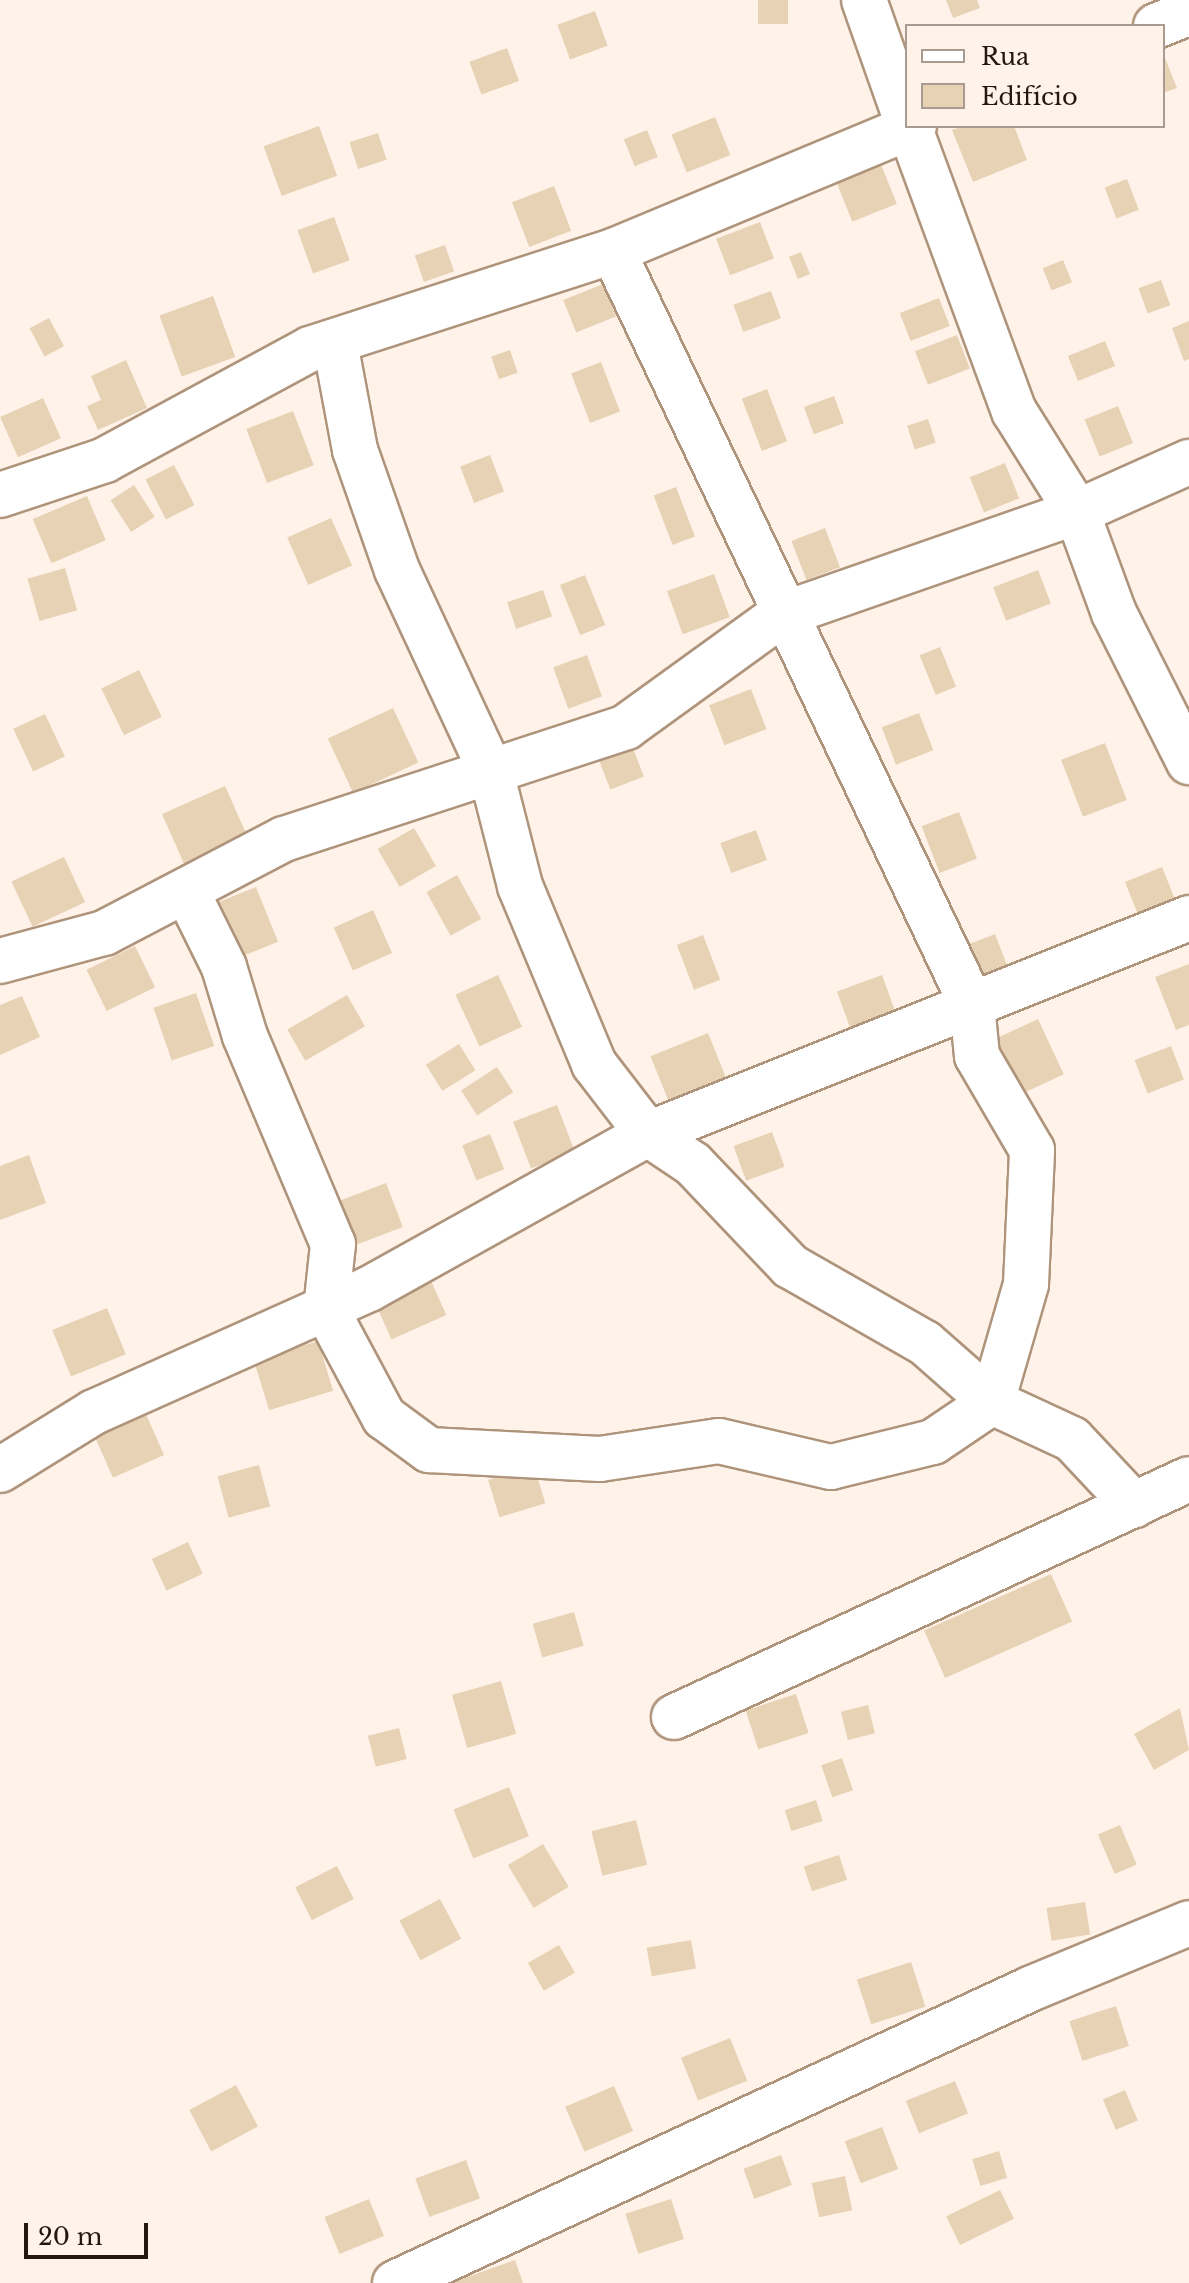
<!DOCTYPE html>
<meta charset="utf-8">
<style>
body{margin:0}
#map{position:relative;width:1189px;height:2283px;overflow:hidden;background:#fff3e9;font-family:"Libre Baskerville",serif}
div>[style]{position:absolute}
.building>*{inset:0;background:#e8d2b5;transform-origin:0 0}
.roads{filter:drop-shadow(2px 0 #af947c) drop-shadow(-2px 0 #af947c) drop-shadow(0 2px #af947c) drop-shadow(0 -2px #af947c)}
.street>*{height:44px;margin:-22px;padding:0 22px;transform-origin:22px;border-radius:22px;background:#fff}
span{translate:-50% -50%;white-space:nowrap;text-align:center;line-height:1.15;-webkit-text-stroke:6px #fff3e9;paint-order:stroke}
.legend{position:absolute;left:905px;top:24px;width:260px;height:104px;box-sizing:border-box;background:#fff3e9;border:2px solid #a79b92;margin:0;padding:10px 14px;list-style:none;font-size:24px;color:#22180f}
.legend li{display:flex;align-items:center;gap:16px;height:40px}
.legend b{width:40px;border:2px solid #a79b92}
.scale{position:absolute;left:24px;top:2223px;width:124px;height:36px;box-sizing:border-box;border:4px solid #22180f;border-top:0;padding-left:10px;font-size:24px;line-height:28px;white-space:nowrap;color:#22180f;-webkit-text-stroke:6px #fff3e9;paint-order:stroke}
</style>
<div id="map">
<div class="building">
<div style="left:758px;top:0;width:30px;height:24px"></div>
<div style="clip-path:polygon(946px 0,977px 0,980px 8px,953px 18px)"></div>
<div style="left:595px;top:11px;width:37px;height:40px;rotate:70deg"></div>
<div style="left:507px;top:48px;width:35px;height:40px;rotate:70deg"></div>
<div style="clip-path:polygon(1163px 53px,1177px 88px,1163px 93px)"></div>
<div style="left:715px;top:117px;width:41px;height:47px;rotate:68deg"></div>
<div style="left:319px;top:126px;width:53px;height:59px;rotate:70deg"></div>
<div style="clip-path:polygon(963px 126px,1014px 126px,1027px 160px,973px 182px,952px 130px)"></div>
<div style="left:647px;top:130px;width:29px;height:25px;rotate:68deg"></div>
<div style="left:378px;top:133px;width:28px;height:30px;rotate:72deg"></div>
<div style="left:880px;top:162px;width:45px;height:48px;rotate:68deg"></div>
<div style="left:1127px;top:179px;width:33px;height:24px;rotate:69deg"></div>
<div style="left:554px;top:186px;width:48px;height:45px;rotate:69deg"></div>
<div style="left:334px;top:217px;width:46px;height:39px;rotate:70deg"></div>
<div style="left:760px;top:222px;width:39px;height:47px;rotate:69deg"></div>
<div style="left:445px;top:245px;width:28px;height:32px;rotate:71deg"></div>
<div style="left:801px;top:252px;width:24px;height:13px;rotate:68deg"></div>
<div style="left:1063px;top:260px;width:24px;height:22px;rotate:68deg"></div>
<div style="left:1161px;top:280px;width:27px;height:24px;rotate:70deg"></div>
<div style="left:603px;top:284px;width:35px;height:43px;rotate:68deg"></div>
<div style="left:771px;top:291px;width:29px;height:40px;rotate:70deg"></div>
<div style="left:213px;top:296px;width:65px;height:57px;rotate:70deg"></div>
<div style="left:939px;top:298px;width:30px;height:42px;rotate:69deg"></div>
<div style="left:49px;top:318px;width:32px;height:22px;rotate:62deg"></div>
<div style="clip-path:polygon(1189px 321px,1189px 359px,1184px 361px,1172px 328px)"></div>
<div style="left:957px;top:335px;width:36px;height:45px;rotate:69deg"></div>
<div style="left:1105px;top:341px;width:27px;height:40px;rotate:68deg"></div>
<div style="left:510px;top:350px;width:24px;height:20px;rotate:71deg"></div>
<div style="clip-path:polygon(126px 360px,147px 408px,98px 430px,87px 406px,101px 400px,91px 376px)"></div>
<div style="left:601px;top:362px;width:53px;height:32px;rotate:69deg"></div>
<div style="left:767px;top:389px;width:56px;height:27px;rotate:69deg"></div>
<div style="left:834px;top:396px;width:29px;height:32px;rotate:70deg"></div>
<div style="left:43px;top:398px;width:44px;height:47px;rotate:66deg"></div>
<div style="left:1118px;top:406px;width:40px;height:36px;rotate:68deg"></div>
<div style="left:293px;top:411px;width:58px;height:50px;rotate:69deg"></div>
<div style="left:928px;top:419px;width:25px;height:22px;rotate:72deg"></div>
<div style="left:490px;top:455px;width:39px;height:32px;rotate:69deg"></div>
<div style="left:1005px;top:463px;width:38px;height:38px;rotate:68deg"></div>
<div style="left:174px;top:465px;width:45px;height:32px;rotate:63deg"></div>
<div style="left:134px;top:485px;width:38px;height:28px;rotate:57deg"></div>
<div style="left:676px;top:487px;width:53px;height:24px;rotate:69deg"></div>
<div style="left:87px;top:496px;width:48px;height:59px;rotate:67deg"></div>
<div style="left:331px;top:518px;width:52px;height:48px;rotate:66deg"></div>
<div style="left:825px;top:528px;width:42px;height:36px;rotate:69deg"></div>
<div style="left:65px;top:568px;width:44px;height:39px;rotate:74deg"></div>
<div style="left:1038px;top:570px;width:36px;height:48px;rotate:69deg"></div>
<div style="left:714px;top:574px;width:46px;height:50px;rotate:70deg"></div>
<div style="left:585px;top:575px;width:54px;height:27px;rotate:68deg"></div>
<div style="left:543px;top:590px;width:28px;height:38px;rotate:71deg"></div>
<div style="left:940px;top:647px;width:43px;height:22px;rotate:68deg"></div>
<div style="left:587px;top:655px;width:44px;height:36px;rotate:70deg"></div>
<div style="left:139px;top:670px;width:52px;height:42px;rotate:64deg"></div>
<div style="left:751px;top:689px;width:43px;height:45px;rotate:69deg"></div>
<div style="left:393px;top:708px;width:60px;height:72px;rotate:65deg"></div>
<div style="left:919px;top:713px;width:40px;height:40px;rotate:69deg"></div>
<div style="left:45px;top:714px;width:47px;height:35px;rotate:65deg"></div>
<div style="left:631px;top:743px;width:36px;height:36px;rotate:69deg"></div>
<div style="left:1105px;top:743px;width:61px;height:47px;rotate:69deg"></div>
<div style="left:225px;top:786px;width:56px;height:69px;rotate:66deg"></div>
<div style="left:959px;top:812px;width:50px;height:40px;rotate:69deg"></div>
<div style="left:414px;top:828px;width:44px;height:42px;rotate:60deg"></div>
<div style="left:756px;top:830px;width:32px;height:38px;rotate:70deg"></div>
<div style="left:64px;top:857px;width:50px;height:58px;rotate:65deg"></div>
<div style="left:1162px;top:867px;width:37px;height:40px;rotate:68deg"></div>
<div style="left:457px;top:875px;width:50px;height:35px;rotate:61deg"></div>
<div style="left:256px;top:887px;width:59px;height:51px;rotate:68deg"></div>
<div style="left:373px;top:910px;width:47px;height:43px;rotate:66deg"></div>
<div style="left:995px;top:934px;width:40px;height:34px;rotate:69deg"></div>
<div style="left:703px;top:935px;width:48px;height:28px;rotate:69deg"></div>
<div style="left:135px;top:946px;width:46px;height:54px;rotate:64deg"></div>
<div style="clip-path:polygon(1189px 964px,1189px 1025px,1176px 1030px,1155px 977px)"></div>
<div style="left:498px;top:975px;width:57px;height:47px;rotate:65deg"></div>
<div style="left:882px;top:975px;width:44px;height:48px;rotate:70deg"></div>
<div style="left:196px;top:993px;width:56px;height:45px;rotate:71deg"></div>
<div style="left:347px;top:995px;width:36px;height:69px;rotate:60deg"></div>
<div style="clip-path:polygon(22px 996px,40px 1037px,0 1055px,0 1005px)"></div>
<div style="left:1038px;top:1019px;width:61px;height:59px;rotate:65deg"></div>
<div style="left:708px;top:1033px;width:62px;height:62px;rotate:68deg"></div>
<div style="left:459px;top:1044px;width:31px;height:39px;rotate:58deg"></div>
<div style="left:1171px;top:1046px;width:36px;height:39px;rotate:69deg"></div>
<div style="left:497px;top:1067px;width:30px;height:43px;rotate:57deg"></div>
<div style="left:557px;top:1105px;width:50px;height:47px;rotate:69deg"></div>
<div style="left:772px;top:1132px;width:37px;height:41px;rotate:70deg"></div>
<div style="left:490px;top:1134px;width:38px;height:30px;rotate:68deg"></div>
<div style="clip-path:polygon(29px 1155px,46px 1203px,0 1220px,0 1166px)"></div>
<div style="left:386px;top:1183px;width:47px;height:61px;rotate:69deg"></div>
<div style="left:428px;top:1274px;width:45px;height:60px;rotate:66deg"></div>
<div style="left:107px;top:1308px;width:50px;height:59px;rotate:68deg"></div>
<div style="left:318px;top:1341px;width:52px;height:67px;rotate:73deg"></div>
<div style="left:145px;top:1412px;width:47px;height:56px;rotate:66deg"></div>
<div style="left:259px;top:1465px;width:43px;height:43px;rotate:75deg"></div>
<div style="left:534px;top:1466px;width:39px;height:48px;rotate:73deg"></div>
<div style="left:188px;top:1542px;width:35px;height:40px;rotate:65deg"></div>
<div style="left:1051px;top:1574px;width:52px;height:139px;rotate:66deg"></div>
<div style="left:574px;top:1612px;width:35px;height:43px;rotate:74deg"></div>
<div style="left:501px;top:1681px;width:55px;height:51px;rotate:74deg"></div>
<div style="left:796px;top:1694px;width:41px;height:53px;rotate:72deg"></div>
<div style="left:868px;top:1705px;width:29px;height:28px;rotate:76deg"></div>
<div style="clip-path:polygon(1180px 1708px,1189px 1750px,1154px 1770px,1134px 1734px)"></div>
<div style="left:399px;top:1728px;width:32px;height:32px;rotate:76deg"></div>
<div style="left:842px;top:1758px;width:34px;height:22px;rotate:71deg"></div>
<div style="left:509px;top:1787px;width:53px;height:60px;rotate:68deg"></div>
<div style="left:816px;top:1800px;width:22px;height:33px;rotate:72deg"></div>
<div style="left:636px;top:1820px;width:46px;height:46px;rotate:76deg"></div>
<div style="left:1120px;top:1825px;width:43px;height:24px;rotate:67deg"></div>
<div style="left:543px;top:1844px;width:50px;height:41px;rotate:59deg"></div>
<div style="left:839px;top:1855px;width:26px;height:37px;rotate:72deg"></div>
<div style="left:337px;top:1866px;width:37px;height:47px;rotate:63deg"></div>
<div style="left:440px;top:1899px;width:45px;height:46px;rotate:62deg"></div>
<div style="left:1085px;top:1902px;width:33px;height:39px;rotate:81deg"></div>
<div style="left:691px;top:1940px;width:29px;height:45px;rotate:80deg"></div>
<div style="left:559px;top:1945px;width:32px;height:36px;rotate:60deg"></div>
<div style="left:911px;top:1962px;width:47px;height:57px;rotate:72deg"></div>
<div style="left:1116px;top:2006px;width:42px;height:49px;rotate:72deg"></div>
<div style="left:730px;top:2038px;width:46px;height:53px;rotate:68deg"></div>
<div style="left:955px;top:2081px;width:35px;height:53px;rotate:68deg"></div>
<div style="left:236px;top:2085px;width:47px;height:53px;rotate:62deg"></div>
<div style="left:614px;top:2086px;width:49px;height:53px;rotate:67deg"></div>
<div style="left:1125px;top:2090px;width:33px;height:24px;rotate:67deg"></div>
<div style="left:882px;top:2127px;width:45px;height:40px;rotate:69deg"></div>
<div style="left:999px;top:2151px;width:28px;height:28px;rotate:73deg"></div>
<div style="left:781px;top:2155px;width:32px;height:40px;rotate:70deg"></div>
<div style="left:466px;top:2160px;width:41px;height:54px;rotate:70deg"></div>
<div style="left:845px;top:2176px;width:35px;height:34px;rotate:78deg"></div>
<div style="left:1000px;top:2190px;width:32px;height:60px;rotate:64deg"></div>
<div style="left:369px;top:2199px;width:40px;height:48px;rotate:68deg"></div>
<div style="left:671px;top:2199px;width:42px;height:48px;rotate:72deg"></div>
<div style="clip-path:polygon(515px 2260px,523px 2283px,450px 2283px)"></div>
</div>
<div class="roads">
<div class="street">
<div style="left:864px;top:0;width:129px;rotate:70.6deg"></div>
<div style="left:1156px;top:26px;width:35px;rotate:-22deg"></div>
<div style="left:909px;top:126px;width:304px;rotate:69.8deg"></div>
<div style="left:1014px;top:411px;width:119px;rotate:58deg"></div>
<div style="left:1077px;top:512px;width:108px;rotate:69.9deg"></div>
<div style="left:1114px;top:613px;width:167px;rotate:63.3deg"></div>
<div style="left:335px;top:343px;width:109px;rotate:79.4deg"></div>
<div style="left:355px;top:450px;width:127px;rotate:70.7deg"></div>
<div style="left:397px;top:570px;width:223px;rotate:65deg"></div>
<div style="left:491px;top:772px;width:118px;rotate:75.7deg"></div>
<div style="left:520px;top:886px;width:193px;rotate:67.4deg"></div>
<div style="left:594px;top:1064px;width:88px;rotate:52.4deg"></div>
<div style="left:648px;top:1134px;width:54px;rotate:33.7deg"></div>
<div style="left:693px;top:1164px;width:141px;rotate:46.4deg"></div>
<div style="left:790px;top:1266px;width:155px;rotate:29.7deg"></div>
<div style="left:925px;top:1343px;width:89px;rotate:41.4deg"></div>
<div style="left:992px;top:1402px;width:88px;rotate:24.8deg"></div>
<div style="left:1072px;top:1439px;width:91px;rotate:46.8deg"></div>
<div style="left:0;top:495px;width:111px;rotate:-18.4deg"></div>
<div style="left:105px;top:460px;width:233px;rotate:-28.4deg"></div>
<div style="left:310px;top:349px;width:318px;rotate:-17.9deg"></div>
<div style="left:613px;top:251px;width:326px;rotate:-22.6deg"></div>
<div style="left:188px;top:894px;width:81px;rotate:63.7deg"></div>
<div style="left:224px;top:967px;width:72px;rotate:73.1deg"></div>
<div style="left:245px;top:1036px;width:226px;rotate:67.1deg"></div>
<div style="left:333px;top:1244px;width:65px;rotate:96.1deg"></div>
<div style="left:326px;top:1309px;width:123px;rotate:61.8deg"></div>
<div style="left:384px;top:1417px;width:56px;rotate:36.3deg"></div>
<div style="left:429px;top:1450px;width:171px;rotate:3deg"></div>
<div style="left:600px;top:1459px;width:120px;rotate:-8.6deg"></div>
<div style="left:719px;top:1441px;width:115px;rotate:13.1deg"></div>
<div style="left:831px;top:1467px;width:105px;rotate:-13.8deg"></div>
<div style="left:933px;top:1442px;width:71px;rotate:-34.1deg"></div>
<div style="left:992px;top:1402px;width:123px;rotate:-73.9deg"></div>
<div style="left:1026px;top:1284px;width:134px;rotate:-87.4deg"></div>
<div style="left:1032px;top:1150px;width:109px;rotate:-120.3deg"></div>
<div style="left:977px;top:1056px;width:51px;rotate:-95.6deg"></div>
<div style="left:972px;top:1005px;width:835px;rotate:-115.46deg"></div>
<div style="left:0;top:961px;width:108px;rotate:-15.1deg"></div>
<div style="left:104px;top:933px;width:203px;rotate:-27.6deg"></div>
<div style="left:284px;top:839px;width:360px;rotate:-18.1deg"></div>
<div style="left:626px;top:727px;width:191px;rotate:-35.9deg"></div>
<div style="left:781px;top:615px;width:313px;rotate:-19.2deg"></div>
<div style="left:1077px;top:512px;width:123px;rotate:-24.1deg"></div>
<div style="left:0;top:1470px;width:110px;rotate:-31.7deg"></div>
<div style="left:94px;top:1412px;width:301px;rotate:-24.1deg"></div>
<div style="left:369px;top:1289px;width:319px;rotate:-29.1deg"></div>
<div style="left:648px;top:1134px;width:583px;rotate:-21.76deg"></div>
<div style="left:674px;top:1717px;width:567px;rotate:-24.8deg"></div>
<div style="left:395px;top:2283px;width:700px;rotate:-24.84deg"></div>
<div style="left:1030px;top:1989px;width:172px;rotate:-22.5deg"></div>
</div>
</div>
<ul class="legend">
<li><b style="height:10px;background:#fff"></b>Rua</li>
<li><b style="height:22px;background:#e8d2b5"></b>Edifício</li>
</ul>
<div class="scale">20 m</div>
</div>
